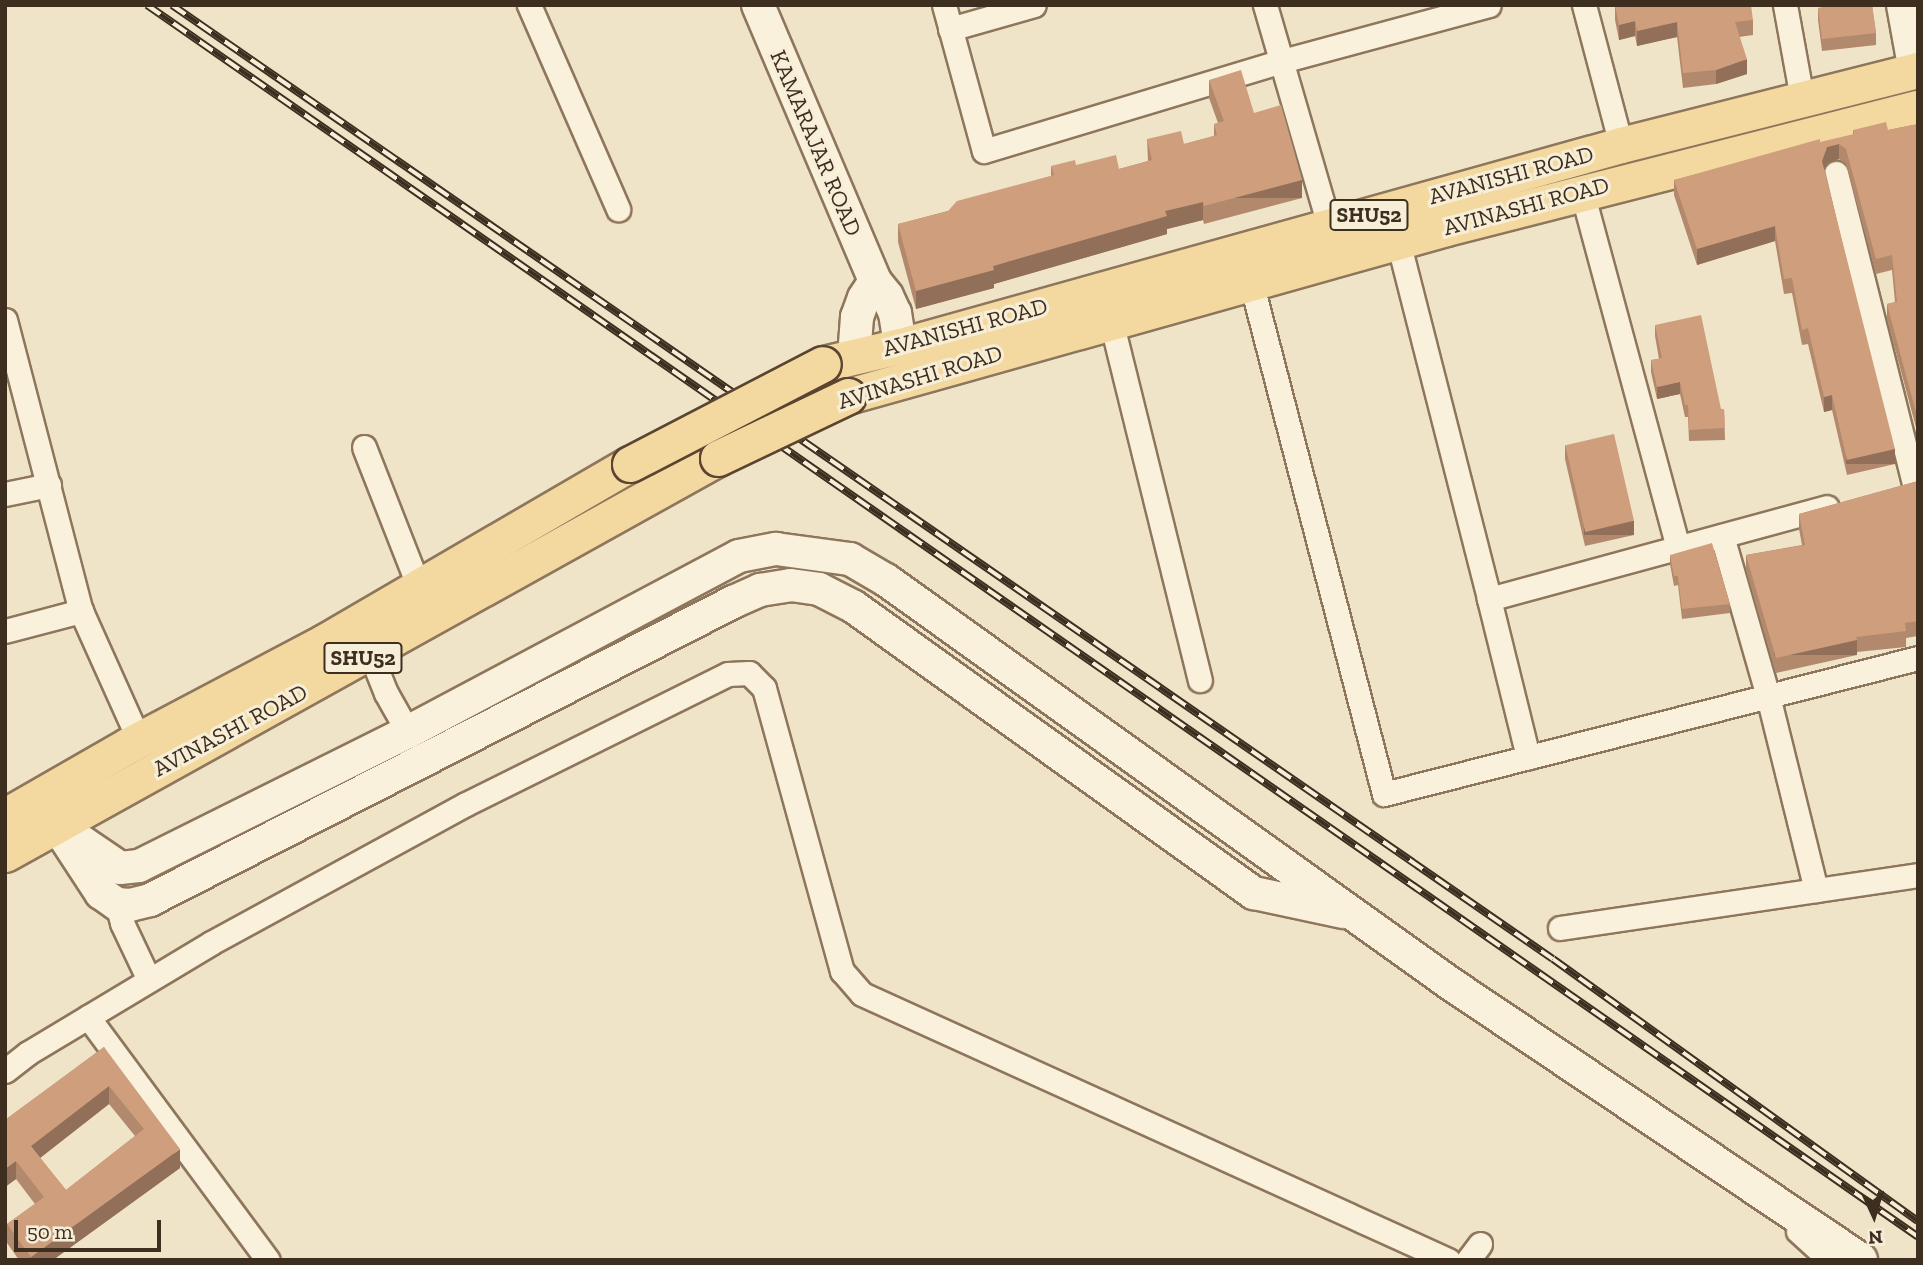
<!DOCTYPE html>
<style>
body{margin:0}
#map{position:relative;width:1923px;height:1265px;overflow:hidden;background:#f0e4c8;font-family:"Zilla Slab",serif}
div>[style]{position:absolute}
.roads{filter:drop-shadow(2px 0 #8d765c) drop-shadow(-2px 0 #8d765c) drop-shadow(0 2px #8d765c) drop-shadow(0 -2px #8d765c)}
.street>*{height:23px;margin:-11.5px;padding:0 11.5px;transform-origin:11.5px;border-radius:11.5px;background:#faf1dc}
.secondary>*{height:32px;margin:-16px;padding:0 16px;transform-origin:16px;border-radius:16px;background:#faf1dc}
.primary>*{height:35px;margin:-17.5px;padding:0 17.5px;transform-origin:17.5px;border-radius:17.5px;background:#f3d9a0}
.rail>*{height:8px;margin-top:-4px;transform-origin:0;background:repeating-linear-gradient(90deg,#f7eed8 0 16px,#3d2e20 0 32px);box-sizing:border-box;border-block:2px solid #3d2e20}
.bridges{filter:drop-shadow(2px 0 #5b4430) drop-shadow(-2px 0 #5b4430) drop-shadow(0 2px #5b4430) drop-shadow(0 -2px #5b4430)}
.primary-bridge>*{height:35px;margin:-17.5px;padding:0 17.5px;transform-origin:17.5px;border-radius:17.5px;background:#f3d9a0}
.wall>*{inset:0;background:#b2896c}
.shaded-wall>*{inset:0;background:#916f58;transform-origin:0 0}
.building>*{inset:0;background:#cf9f7d;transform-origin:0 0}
span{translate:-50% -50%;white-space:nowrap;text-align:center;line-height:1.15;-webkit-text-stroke:6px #f7eed8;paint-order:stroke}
.shield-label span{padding:2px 5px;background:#f7eed8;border:2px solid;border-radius:5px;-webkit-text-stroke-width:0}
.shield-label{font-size:21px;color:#3d2e20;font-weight:700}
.street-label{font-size:23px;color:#3d2e20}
.frame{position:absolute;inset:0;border:7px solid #3d2e20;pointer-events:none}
.north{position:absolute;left:1839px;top:1181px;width:70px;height:70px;-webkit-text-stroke:5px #f7eed8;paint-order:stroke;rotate:176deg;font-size:19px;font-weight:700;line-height:28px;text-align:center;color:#3d2e20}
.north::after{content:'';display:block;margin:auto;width:24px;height:32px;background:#3d2e20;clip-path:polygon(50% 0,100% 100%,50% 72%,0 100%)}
.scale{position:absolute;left:14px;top:1220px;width:147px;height:32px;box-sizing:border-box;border:4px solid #3d2e20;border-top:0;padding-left:9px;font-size:21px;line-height:24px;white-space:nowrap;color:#3d2e20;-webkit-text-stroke:5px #f7eed8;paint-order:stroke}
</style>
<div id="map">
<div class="roads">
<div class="street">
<div style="left:529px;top:5px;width:223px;rotate:66.4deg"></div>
<div style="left:944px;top:5px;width:151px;rotate:74.7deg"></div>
<div style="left:984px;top:151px;width:311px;rotate:-16.8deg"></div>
<div style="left:1282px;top:61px;width:214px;rotate:-15.1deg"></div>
<div style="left:1265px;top:5px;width:230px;rotate:73.8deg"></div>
<div style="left:1584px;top:5px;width:145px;rotate:75.2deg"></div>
<div style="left:1785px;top:5px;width:96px;rotate:79.7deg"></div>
<div style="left:950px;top:29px;width:87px;rotate:-15.9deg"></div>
<div style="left:1836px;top:173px;width:320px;rotate:75.9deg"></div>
<div style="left:1582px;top:192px;width:369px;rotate:74.9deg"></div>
<div style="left:1398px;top:241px;width:369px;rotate:75.7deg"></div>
<div style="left:1489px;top:599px;width:350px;rotate:-15.2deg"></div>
<div style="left:1251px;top:282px;width:529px;rotate:75.44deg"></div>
<div style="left:1384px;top:794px;width:551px;rotate:-14.29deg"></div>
<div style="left:5px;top:320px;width:301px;rotate:75.4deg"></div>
<div style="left:81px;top:611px;width:141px;rotate:65.8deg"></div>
<div style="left:1111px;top:321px;width:370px;rotate:76.1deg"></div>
<div style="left:364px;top:447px;width:150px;rotate:68.6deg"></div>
<div style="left:5px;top:494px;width:45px;rotate:-11.6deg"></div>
<div style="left:1722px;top:536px;width:166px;rotate:74deg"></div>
<div style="left:1768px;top:696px;width:200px;rotate:76.1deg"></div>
<div style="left:1489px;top:599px;width:163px;rotate:76.1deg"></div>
<div style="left:5px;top:631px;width:79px;rotate:-14.7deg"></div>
<div style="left:370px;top:653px;width:43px;rotate:68.2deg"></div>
<div style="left:386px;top:693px;width:45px;rotate:60.6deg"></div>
<div style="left:117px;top:904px;width:20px;rotate:75deg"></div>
<div style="left:122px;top:923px;width:63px;rotate:64.7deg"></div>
<div style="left:1560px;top:928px;width:362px;rotate:-8.4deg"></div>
<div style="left:88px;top:1017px;width:302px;rotate:53.5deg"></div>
<div style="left:5px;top:1071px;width:29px;rotate:-38deg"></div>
<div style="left:28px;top:1053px;width:214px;rotate:-31deg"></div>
<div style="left:211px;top:943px;width:290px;rotate:-28.6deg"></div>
<div style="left:466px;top:804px;width:292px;rotate:-26.4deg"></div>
<div style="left:728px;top:674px;width:21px;rotate:-3deg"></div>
<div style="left:749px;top:673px;width:21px;rotate:45deg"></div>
<div style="left:764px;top:688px;width:294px;rotate:74.6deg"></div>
<div style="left:842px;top:971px;width:30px;rotate:49deg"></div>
<div style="left:862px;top:994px;width:644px;rotate:24.41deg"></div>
<div style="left:1798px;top:1231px;width:43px;rotate:42.2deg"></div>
<div style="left:1468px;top:1260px;width:20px;rotate:-53deg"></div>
</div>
<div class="secondary">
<div style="left:758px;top:5px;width:300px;rotate:67deg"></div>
<div style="left:875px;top:281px;width:19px;rotate:51deg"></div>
<div style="left:887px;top:296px;width:19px;rotate:65deg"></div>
<div style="left:895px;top:313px;width:33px;rotate:81deg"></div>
<div style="left:1903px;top:5px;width:67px;rotate:79.7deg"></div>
<div style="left:854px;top:357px;width:40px;rotate:-85.7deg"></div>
<div style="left:857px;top:317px;width:20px;rotate:-70deg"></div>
<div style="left:864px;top:298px;width:20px;rotate:-57deg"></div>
<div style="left:57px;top:825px;width:76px;rotate:34.3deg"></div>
<div style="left:120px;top:868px;width:19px;rotate:-6deg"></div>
<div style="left:139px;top:866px;width:301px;rotate:-26.5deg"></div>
<div style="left:408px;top:732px;width:375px;rotate:-28deg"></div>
<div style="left:739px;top:556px;width:38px;rotate:-11deg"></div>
<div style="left:776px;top:549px;width:75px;rotate:7.7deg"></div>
<div style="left:850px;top:559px;width:42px;rotate:30.3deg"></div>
<div style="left:886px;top:580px;width:695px;rotate:35.57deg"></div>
<div style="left:1451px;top:984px;width:494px;rotate:33.9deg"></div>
<div style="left:65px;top:838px;width:66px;rotate:56.8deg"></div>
<div style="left:101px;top:893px;width:19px;rotate:35deg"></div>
<div style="left:117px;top:904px;width:13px;rotate:4deg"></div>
<div style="left:130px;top:905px;width:21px;rotate:-14deg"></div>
<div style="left:150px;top:900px;width:655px;rotate:-27.07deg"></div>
<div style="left:733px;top:602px;width:30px;rotate:-24deg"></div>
<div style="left:760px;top:590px;width:31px;rotate:-9deg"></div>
<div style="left:791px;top:585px;width:28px;rotate:8deg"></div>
<div style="left:819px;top:589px;width:39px;rotate:27deg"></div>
<div style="left:854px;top:607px;width:492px;rotate:35.6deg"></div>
<div style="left:1254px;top:893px;width:91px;rotate:12.1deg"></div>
</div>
<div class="primary">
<div style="left:823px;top:364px;width:79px;rotate:-13.2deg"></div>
<div style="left:900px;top:346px;width:748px;rotate:-15.58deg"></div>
<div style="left:1621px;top:145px;width:306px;rotate:-14.2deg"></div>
<div style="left:848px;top:396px;width:621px;rotate:-15.69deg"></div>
<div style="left:1446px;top:228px;width:487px;rotate:-14.3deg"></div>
<div style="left:5px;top:816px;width:143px;rotate:-29.8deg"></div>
<div style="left:129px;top:745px;width:221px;rotate:-27.8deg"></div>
<div style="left:324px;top:642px;width:354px;rotate:-30.2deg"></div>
<div style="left:5px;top:854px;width:816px;rotate:-29.05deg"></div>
</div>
</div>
<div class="rail">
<div style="left:147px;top:5px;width:2157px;rotate:34.82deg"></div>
<div style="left:172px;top:5px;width:1678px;rotate:34.64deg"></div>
<div style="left:1553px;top:959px;width:449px;rotate:35.7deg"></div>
</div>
<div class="bridges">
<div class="primary-bridge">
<div style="left:718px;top:458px;width:144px;rotate:-25.5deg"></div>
<div style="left:630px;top:464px;width:217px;rotate:-27.4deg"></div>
</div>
</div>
<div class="wall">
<div style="clip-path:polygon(1615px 5px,1753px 20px,1753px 35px,1739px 37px,1747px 74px,1716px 84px,1683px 88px,1677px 37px,1637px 46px,1635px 36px,1619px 40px,1615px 20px)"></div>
<div style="clip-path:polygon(1834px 5px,1872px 5px,1876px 33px,1876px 45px,1822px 51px,1818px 20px,1818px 8px,1834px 6px)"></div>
<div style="clip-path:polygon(1209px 80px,1254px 113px,1302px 198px,1204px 224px,1203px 220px,1167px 229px,1167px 234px,994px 284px,994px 288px,916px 309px,898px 242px,898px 224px,948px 211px,1051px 176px,1051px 166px,1076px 165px,1119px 169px,1148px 161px,1147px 139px,1184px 144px,1214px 136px,1214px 124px,1218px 123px,1209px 98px)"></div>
<div style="clip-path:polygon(1918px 124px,1918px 435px,1887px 319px,1887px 304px,1895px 302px,1892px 270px,1876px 274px,1846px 164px,1839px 159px,1827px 163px,1825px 170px,1895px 464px,1847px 475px,1832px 410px,1824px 412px,1808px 344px,1802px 345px,1792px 293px,1784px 294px,1775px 241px,1697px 265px,1674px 195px,1674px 180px,1853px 135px,1853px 130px,1888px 130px)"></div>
<div style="clip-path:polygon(1655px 325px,1721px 409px,1724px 409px,1725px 440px,1689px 441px,1688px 417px,1685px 417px,1680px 394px,1657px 399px,1651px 372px,1651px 360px,1659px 359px,1655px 336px)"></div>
<div style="clip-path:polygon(1565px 445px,1634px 535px,1585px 546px,1565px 459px)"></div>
<div style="clip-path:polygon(1918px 481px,1918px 636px,1906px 638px,1906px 647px,1857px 652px,1857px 655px,1776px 673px,1746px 570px,1746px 555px,1802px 545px,1799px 529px,1799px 514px)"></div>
<div style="clip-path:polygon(1670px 555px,1730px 604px,1730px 613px,1682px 619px,1678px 585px,1674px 586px,1670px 564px)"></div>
<div style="clip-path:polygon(evenodd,104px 1047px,180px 1168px,53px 1260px,19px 1260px,7px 1243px,7px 1224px,35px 1204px,16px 1179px,5px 1187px,5px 1120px,104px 1047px,109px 1104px,135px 1136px,66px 1190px,40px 1158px,109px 1104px)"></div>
</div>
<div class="shaded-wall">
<div style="clip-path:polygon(1635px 21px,1635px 36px,1619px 40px,1619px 25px)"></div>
<div style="clip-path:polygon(1677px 22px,1677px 37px,1637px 46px,1637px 31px)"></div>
<div style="clip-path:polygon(1747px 59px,1747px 74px,1716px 84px,1716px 70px)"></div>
<div style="clip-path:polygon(1839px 144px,1839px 159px,1827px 163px,1822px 176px,1822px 161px,1827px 147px)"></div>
<div style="left:1302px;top:180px;width:18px;height:101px;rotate:90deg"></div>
<div style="clip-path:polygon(1203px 202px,1203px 220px,1167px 229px,1167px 234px,994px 284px,994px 288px,916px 309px,916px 291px,1165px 211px)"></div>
<div style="clip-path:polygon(1775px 226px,1775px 241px,1697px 265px,1697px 249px)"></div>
<div style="clip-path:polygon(1680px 382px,1680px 394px,1657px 399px,1657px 387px)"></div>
<div style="clip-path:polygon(1832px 395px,1832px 410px,1824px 412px,1824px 397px)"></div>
<div style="left:1895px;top:449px;width:15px;height:49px;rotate:90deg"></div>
<div style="left:1634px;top:521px;width:14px;height:50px;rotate:90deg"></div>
<div style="left:1857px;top:640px;width:15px;height:83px;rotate:90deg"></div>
<div style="clip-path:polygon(109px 1086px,109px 1104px,31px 1165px,31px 1146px)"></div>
<div style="clip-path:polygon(180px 1149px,180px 1168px,53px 1260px,31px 1260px,31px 1257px)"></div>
<div style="clip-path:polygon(16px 1161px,16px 1179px,5px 1187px,5px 1169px)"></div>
</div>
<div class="building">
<div style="clip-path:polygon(1615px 5px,1751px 5px,1753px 20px,1735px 22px,1747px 59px,1716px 70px,1683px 73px,1677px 22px,1637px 31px,1635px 21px,1619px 25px)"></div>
<div style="clip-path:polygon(1835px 5px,1872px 5px,1876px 33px,1822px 39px,1818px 8px)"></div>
<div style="clip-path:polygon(1241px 70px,1254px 113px,1281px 105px,1302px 180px,1204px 206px,1203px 202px,1165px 211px,1167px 216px,993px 266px,994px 270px,916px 291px,898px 224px,948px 211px,957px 201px,1054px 175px,1051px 166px,1075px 160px,1076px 165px,1116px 155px,1119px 169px,1152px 160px,1147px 139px,1181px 131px,1184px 144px,1217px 135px,1214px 124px,1224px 121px,1209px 80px)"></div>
<div style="clip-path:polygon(1886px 122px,1888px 130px,1918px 124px,1918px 420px,1887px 304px,1897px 302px,1892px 255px,1876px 259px,1846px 149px,1839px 144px,1827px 147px,1822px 161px,1895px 449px,1847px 460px,1832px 395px,1824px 397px,1808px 328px,1802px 330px,1792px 278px,1784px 279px,1775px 226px,1697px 249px,1674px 180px,1820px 139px,1820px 142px,1854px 134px,1853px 130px)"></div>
<div style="clip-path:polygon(1701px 315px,1721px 409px,1724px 409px,1725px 428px,1689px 430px,1688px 405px,1685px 405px,1680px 382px,1657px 387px,1651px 360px,1662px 358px,1655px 325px)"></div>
<div style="left:1614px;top:434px;width:89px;height:50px;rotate:77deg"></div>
<div style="clip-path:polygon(1918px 481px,1918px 621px,1905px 623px,1906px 631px,1856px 637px,1857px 640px,1776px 658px,1746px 555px,1805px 545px,1799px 514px)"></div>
<div style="clip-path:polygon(1712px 543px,1730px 604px,1682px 609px,1678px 576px,1674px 576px,1670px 555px)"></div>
<div style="clip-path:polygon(evenodd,104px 1047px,180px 1149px,31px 1257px,7px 1224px,44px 1197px,16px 1161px,5px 1169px,5px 1120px,104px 1047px,109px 1086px,144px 1129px,66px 1190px,31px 1146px,109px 1086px)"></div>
</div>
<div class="shield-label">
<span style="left:1369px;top:215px">SHU52</span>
<span style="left:363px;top:658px">SHU52</span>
</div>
<div class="street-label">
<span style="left:816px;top:143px;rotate:67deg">KAMARAJAR ROAD</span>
<span style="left:1511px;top:175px;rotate:-15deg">AVANISHI ROAD</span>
<span style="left:1526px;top:206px;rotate:-15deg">AVINASHI ROAD</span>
<span style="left:965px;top:327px;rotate:-15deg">AVANISHI ROAD</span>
<span style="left:920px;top:377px;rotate:-17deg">AVINASHI ROAD</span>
<span style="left:230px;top:730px;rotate:-28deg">AVINASHI ROAD</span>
</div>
<div class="frame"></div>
<div class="north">N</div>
<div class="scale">50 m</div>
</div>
